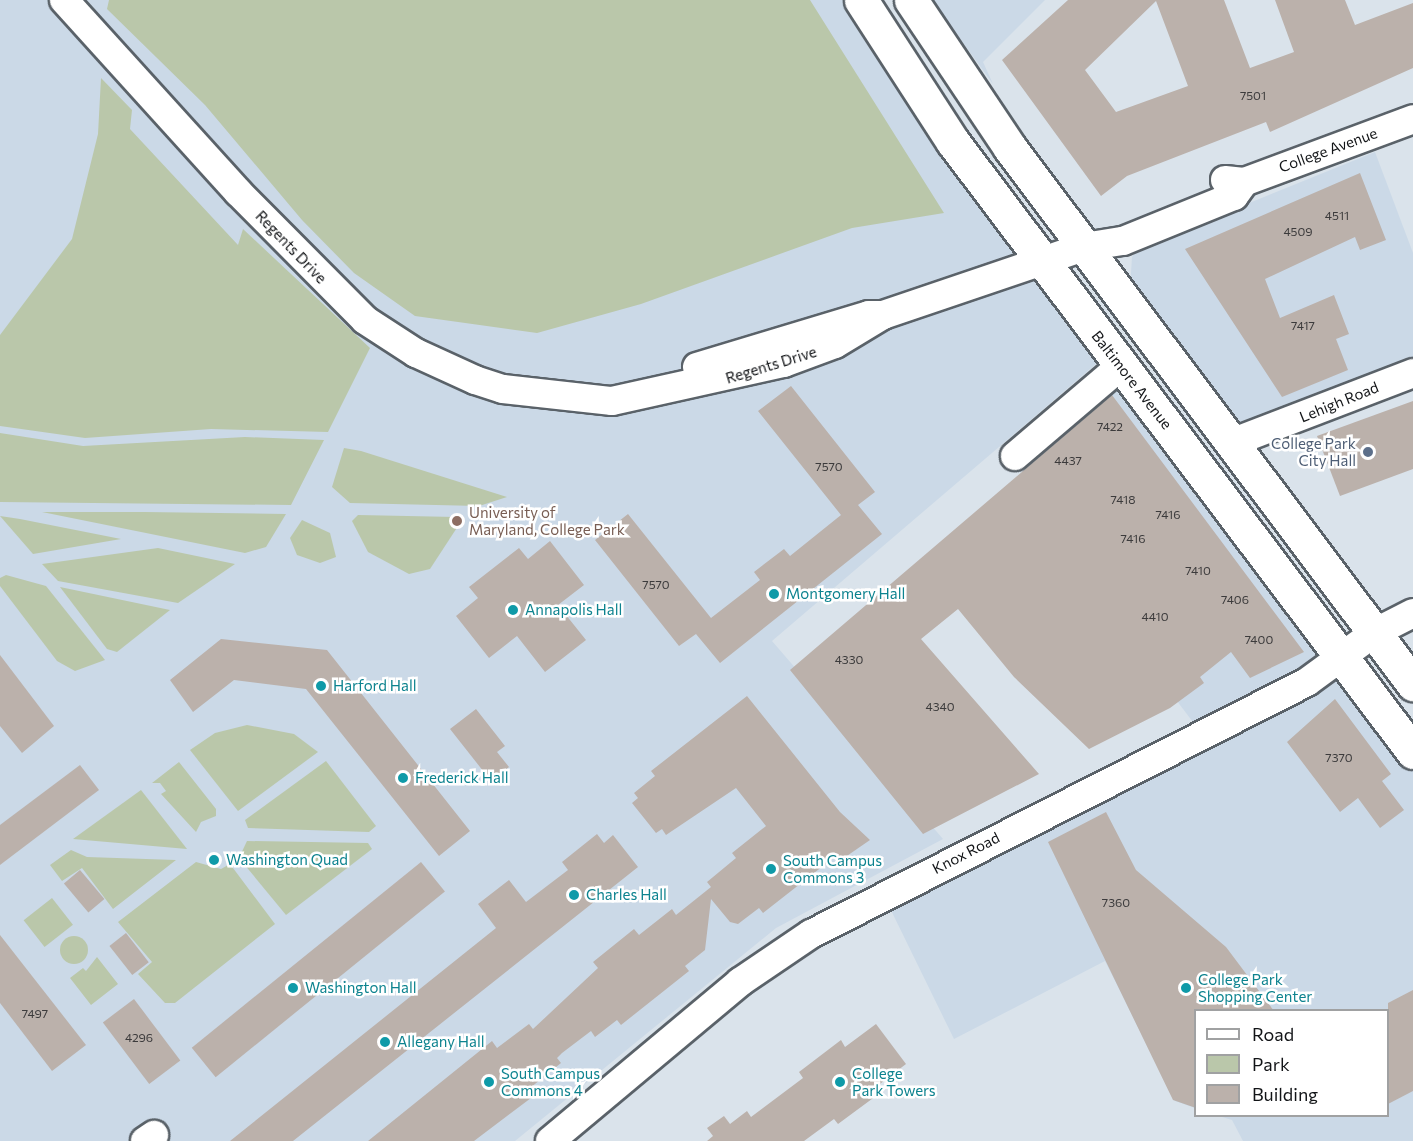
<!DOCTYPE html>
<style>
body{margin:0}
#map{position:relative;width:1413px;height:1141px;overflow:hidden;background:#dae3eb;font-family:Commissioner,sans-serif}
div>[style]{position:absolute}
.built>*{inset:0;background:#cbd9e7}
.green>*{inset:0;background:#bac7aa;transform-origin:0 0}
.round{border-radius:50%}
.building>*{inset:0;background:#bbb1ab;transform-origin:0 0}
.roads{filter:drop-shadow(2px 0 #5a6269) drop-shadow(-2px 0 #5a6269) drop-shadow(0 2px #5a6269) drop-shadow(0 -2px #5a6269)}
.minor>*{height:28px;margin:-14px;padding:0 14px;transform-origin:14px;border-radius:14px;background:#fff}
.major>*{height:33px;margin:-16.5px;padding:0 16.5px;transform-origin:16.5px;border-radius:16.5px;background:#fff}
.dots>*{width:16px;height:16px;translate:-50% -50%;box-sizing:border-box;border:3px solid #fff;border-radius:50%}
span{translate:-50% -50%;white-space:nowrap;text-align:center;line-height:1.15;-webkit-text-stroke:5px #fff;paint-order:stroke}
.number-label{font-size:12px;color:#3c3b3c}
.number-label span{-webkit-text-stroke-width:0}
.street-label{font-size:15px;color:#121417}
.service-label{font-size:15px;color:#4e5e75}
.right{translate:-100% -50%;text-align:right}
.education-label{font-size:15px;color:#785e54}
.left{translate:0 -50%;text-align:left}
.culture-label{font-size:15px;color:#0d838f}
.legend{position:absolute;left:1194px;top:1009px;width:195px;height:108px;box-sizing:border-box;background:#fff;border:2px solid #a0a1a2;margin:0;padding:8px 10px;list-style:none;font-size:18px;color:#121417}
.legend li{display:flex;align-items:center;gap:12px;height:30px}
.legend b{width:30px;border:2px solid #a0a1a2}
</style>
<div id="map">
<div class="built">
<div style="clip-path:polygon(0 0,874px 0,1082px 292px,1103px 358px,772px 641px,943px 839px,776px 928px,515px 1141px,0 1141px)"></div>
<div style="clip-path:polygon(932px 0,1045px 0,983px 62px,993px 84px)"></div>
<div style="clip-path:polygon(1375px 152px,1413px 253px,1413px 357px,1231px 426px,1130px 290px,1132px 257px,1138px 248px)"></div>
<div style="clip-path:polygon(1122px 365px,1413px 752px,1413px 1141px,1243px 1141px,1232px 1120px,1219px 1116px,1388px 1116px,1388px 1010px,1196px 1010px,1195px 1108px,1175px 1101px,1105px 961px,954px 1039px,884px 896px,1202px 734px,1102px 602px,1086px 539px,1010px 455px)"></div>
</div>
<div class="green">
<div style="clip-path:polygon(109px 0,810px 0,944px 213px,852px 228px,641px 304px,537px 333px,415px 316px,354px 273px,302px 220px,205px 105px,107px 9px)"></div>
<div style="clip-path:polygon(101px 78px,132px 110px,130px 129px,238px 245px,243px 229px,370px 348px,328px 432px,211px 429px,85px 438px,0 426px,0 335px,72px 239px,98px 134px)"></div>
<div style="clip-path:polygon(0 433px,83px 446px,245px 437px,324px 440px,291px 505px,0 502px)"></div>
<div style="clip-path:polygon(344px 448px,361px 451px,507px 497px,479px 506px,350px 503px,332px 487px)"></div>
<div style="clip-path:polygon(42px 512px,145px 512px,286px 514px,266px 547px,245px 553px)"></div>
<div style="clip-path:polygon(358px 515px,456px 517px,462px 520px,430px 569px,409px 574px,368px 552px,352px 521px)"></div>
<div style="clip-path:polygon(0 516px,20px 519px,121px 539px,33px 554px)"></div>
<div style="clip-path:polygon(302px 520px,330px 533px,336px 557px,320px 563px,297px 555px,290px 538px)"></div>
<div style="clip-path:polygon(158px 548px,235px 564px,178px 603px,58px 581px,42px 564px)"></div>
<div style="clip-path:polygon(6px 575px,46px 586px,105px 660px,75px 671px,57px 661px,0 586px,0 578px)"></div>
<div style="clip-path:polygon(60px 587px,170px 610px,117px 652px,107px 649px)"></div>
<div style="clip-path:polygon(247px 725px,294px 734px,318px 752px,238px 811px,190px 750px,215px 733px)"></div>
<div style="clip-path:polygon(326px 761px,376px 826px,369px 832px,248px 828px,245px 820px)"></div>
<div style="clip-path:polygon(179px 762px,216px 809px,216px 816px,201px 822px,196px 832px,161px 794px,166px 791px,160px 783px,152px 783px)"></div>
<div style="clip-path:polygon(141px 790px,187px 849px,73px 839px)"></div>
<div style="clip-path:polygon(247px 841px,368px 843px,372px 849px,286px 915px,239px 858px)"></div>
<div style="clip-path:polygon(71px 850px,87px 857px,176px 860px,113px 909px,82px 868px,62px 881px,50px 865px)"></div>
<div style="clip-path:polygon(196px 862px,221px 869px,230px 864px,275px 924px,175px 1003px,165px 1003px,138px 974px,152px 962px,118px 922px)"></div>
<div style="left:52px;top:898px;width:34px;height:36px;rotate:52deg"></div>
<div class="round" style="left:60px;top:936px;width:28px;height:28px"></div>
<div style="clip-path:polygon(97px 957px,118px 984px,91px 1005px,70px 978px,83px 968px,86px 971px)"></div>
</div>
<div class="building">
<div style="clip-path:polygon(evenodd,1068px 0,1224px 0,1250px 68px,1294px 52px,1275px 0,1345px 0,1355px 25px,1413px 3px,1413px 68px,1270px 132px,1266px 122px,1127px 176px,1101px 196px,1002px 60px,1068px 0,1156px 1px,1188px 86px,1116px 112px,1085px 70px,1156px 1px)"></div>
<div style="clip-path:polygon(1360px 173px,1386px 240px,1360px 250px,1355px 237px,1265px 279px,1280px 318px,1334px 295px,1349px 334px,1336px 339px,1348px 370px,1282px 397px,1185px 249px)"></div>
<div style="clip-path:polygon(791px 386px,875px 492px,858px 505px,882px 534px,720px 663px,696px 634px,679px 646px,595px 540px,628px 514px,711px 618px,760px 580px,754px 572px,784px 549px,790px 556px,841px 515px,758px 411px)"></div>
<div style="clip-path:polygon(1112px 395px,1304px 652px,1250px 678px,1231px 652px,1200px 677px,1204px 683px,1170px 708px,1089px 749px,1014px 677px,958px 609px,921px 639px,1039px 774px,923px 834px,790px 670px)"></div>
<div style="clip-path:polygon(1413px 401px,1413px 469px,1340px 496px,1317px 436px)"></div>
<div style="clip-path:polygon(550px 541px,584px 585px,558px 605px,586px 640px,545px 672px,517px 636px,489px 658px,456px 616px,478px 598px,469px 587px,519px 548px,528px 559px)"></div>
<div style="clip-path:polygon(221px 639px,327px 650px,470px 831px,439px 856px,306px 689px,234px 680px,193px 712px,170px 680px)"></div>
<div style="clip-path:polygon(0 655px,54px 726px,22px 753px,0 726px)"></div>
<div style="clip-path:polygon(747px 696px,840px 812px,870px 840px,841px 860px,837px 855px,763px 913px,759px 908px,738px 924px,730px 922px,711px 899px,705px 950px,685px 966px,689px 971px,621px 1025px,617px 1020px,595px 1037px,591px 1031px,562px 1053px,557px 1058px,561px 1063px,530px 1088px,535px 1095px,474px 1141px,368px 1141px,492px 1041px,497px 1048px,529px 1024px,533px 1029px,598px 968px,593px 962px,634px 929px,639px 935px,672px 909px,676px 915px,711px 887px,707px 882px,736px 858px,732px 853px,766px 826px,736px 788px,666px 835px,662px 829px,656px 833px,632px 803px,638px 798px,634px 793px,655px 776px,651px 771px)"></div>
<div style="clip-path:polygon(1335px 699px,1391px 774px,1382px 781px,1404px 810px,1380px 828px,1358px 798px,1340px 812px,1287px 742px)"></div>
<div style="clip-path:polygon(476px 709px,505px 746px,497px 752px,509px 767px,491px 781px,450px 729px)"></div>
<div style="clip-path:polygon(80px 765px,99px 790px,0 865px,0 825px)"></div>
<div style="clip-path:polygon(1106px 812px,1136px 870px,1226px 947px,1274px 1011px,1196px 1011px,1196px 1108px,1173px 1100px,1048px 842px)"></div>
<div style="clip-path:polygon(597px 834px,604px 843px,613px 835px,638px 867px,293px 1141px,230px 1141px,496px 928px,478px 904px,509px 880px,526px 902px,568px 870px,562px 862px)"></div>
<div style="left:421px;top:862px;width:38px;height:295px;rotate:51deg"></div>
<div style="left:80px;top:870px;width:38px;height:21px;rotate:50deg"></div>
<div style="left:126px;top:933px;width:37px;height:21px;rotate:52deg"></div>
<div style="clip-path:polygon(0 935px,86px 1045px,52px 1071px,0 1003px)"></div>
<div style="clip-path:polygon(1413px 990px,1413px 1091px,1388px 1104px,1388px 1003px)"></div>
<div style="left:134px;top:999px;width:77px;height:39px;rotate:53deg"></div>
<div style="clip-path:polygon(876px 1024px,906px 1064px,876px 1087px,880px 1093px,838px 1124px,834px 1119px,804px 1141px,707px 1141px,713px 1136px,707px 1128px,724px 1116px,730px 1124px,747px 1111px,751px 1117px,803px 1078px,799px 1072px,841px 1040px,845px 1047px)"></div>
</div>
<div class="roads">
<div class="minor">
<div style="left:64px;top:0;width:259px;rotate:47.8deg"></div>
<div style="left:238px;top:192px;width:180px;rotate:45.2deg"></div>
<div style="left:365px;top:320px;width:61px;rotate:32.9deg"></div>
<div style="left:416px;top:353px;width:65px;rotate:24.6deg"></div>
<div style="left:475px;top:380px;width:29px;rotate:18deg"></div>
<div style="left:503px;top:389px;width:110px;rotate:6.3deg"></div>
<div style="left:612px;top:401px;width:176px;rotate:-12.5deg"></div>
<div style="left:784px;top:363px;width:54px;rotate:-20.4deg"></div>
<div style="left:835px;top:344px;width:56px;rotate:-31.1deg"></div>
<div style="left:1225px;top:180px;width:19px;rotate:6deg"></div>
<div style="left:1244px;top:182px;width:180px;rotate:-20.4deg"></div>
<div style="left:697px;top:367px;width:180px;rotate:-16.8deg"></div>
<div style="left:869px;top:315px;width:14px"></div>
<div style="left:883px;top:315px;width:212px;rotate:-18.7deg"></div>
<div style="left:1084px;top:247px;width:39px;rotate:-9deg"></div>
<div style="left:1123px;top:241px;width:120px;rotate:-22.1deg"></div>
<div style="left:1234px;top:196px;width:17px;rotate:-54deg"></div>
<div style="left:1231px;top:443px;width:195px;rotate:-21deg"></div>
<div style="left:1015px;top:456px;width:140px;rotate:-40.4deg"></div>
<div style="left:145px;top:1141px;width:11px;rotate:-34deg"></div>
<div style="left:550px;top:1141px;width:248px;rotate:-39.9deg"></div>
<div style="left:740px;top:982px;width:86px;rotate:-34.1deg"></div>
<div style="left:811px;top:934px;width:556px;rotate:-26.93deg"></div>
<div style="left:1307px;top:682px;width:83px;rotate:-36.2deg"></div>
<div style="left:1374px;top:633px;width:44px;rotate:-27.1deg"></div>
</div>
<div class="major">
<div style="left:861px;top:0;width:169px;rotate:57.1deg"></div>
<div style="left:953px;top:142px;width:764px;rotate:52.98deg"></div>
<div style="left:911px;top:0;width:178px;rotate:56.2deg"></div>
<div style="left:1010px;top:148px;width:671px;rotate:53.06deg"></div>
</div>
</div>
<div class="dots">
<div style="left:1368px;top:452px;background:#5c6f8a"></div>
<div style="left:457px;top:521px;background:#8d6e63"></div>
<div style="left:774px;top:594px;background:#0f9aa8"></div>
<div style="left:513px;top:610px;background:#0f9aa8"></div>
<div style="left:321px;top:686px;background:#0f9aa8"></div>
<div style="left:403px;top:778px;background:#0f9aa8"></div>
<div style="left:214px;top:860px;background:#0f9aa8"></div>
<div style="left:771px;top:869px;background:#0f9aa8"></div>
<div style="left:574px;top:895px;background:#0f9aa8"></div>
<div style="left:293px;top:988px;background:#0f9aa8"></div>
<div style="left:1186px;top:988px;background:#0f9aa8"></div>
<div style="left:385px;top:1042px;background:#0f9aa8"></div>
<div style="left:489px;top:1082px;background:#0f9aa8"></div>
<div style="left:840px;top:1082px;background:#0f9aa8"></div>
</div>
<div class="number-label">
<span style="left:1253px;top:96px">7501</span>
<span style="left:1337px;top:216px">4511</span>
<span style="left:1298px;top:232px">4509</span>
<span style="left:1303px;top:326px">7417</span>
<span style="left:1110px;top:427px">7422</span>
<span style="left:1068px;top:461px">4437</span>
<span style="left:829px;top:467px">7570</span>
<span style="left:1123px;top:500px">7418</span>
<span style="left:1168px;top:515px">7416</span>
<span style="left:1133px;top:539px">7416</span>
<span style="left:1198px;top:571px">7410</span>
<span style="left:656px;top:585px">7570</span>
<span style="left:1235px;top:600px">7406</span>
<span style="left:1155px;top:617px">4410</span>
<span style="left:1259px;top:640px">7400</span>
<span style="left:849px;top:660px">4330</span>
<span style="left:940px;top:707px">4340</span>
<span style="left:1339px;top:758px">7370</span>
<span style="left:1116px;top:903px">7360</span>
<span style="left:35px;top:1014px">7497</span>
<span style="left:139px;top:1038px">4296</span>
</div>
<div class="street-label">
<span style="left:1328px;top:150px;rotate:-20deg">College Avenue</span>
<span style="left:291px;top:247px;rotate:46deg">Regents Drive</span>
<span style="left:771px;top:365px;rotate:-17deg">Regents Drive</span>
<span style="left:1132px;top:380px;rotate:52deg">Baltimore Avenue</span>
<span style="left:1339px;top:402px;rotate:-22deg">Lehigh Road</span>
<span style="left:966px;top:853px;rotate:-27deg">Knox Road</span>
</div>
<div class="service-label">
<span class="right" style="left:1356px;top:452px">College Park<br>City Hall</span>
</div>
<div class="education-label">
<span class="left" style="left:469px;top:521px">University of<br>Maryland, College Park</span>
</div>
<div class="culture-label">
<span class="left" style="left:786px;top:594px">Montgomery Hall</span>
<span class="left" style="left:525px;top:610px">Annapolis Hall</span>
<span class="left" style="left:333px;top:686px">Harford Hall</span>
<span class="left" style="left:415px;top:778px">Frederick Hall</span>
<span class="left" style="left:226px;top:860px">Washington Quad</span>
<span class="left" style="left:783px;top:869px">South Campus<br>Commons 3</span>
<span class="left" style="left:586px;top:895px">Charles Hall</span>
<span class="left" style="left:1198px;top:988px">College Park<br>Shopping Center</span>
<span class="left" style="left:305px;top:988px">Washington Hall</span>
<span class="left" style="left:397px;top:1042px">Allegany Hall</span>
<span class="left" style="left:501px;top:1082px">South Campus<br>Commons 4</span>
<span class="left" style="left:852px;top:1082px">College<br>Park Towers</span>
</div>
<ul class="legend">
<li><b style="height:8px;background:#fff"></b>Road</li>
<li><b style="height:16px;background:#bac7aa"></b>Park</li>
<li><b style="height:16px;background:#bbb1ab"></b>Building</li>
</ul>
</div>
